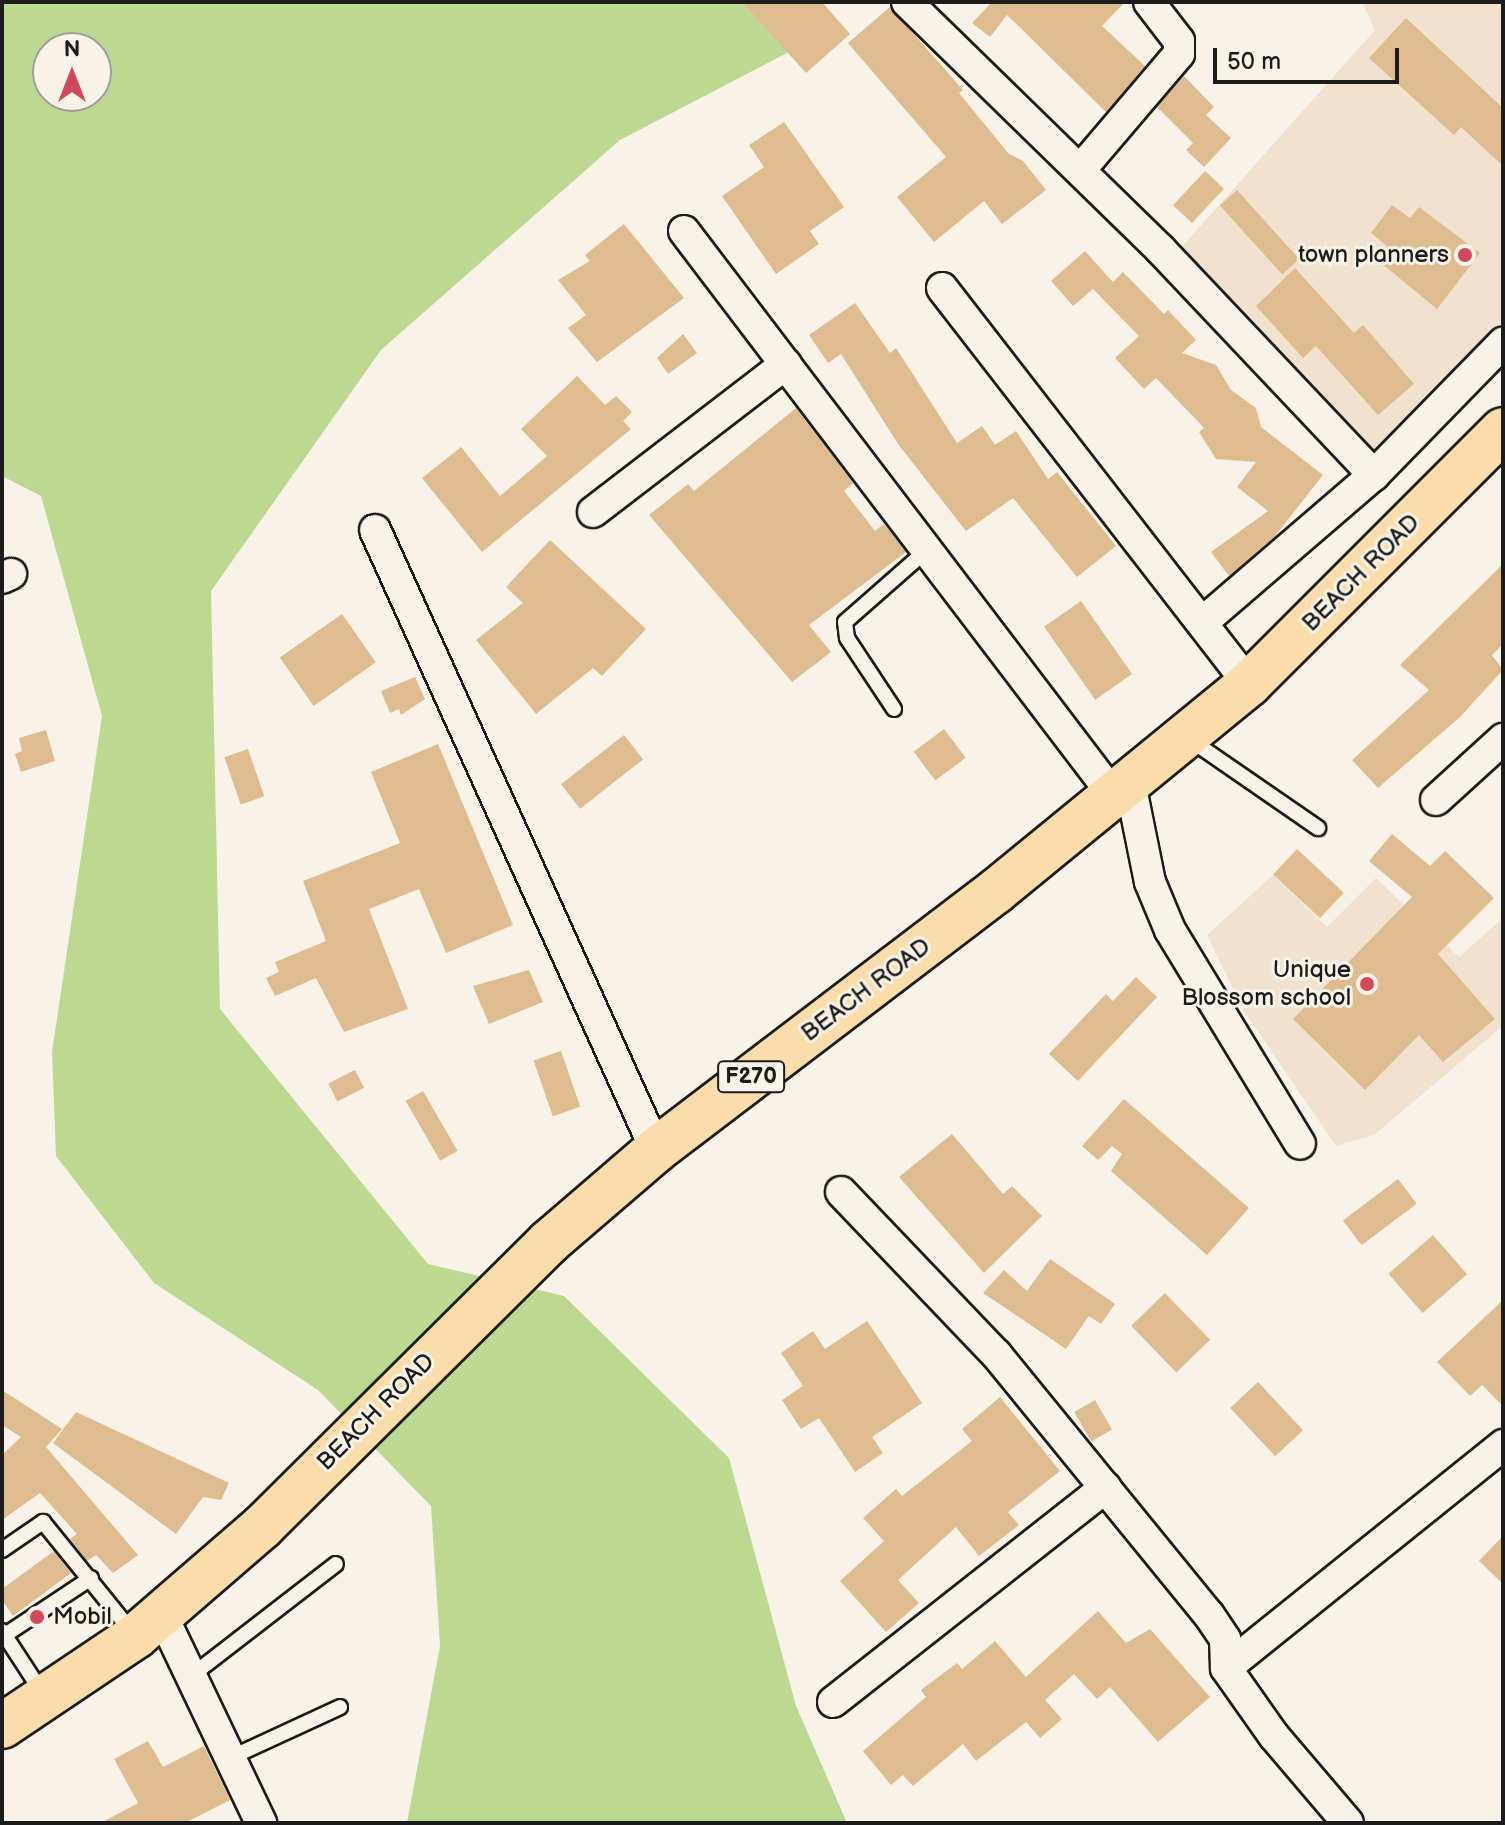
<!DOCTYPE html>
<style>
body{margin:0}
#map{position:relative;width:1505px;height:1825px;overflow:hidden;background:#f7f3e8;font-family:"Balsamiq Sans",sans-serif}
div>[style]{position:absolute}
.built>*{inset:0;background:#f0e2ce}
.green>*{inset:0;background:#bdd991}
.building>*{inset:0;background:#debc90;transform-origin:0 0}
.roads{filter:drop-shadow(2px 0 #1c1c1c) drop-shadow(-2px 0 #1c1c1c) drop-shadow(0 2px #1c1c1c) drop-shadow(0 -2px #1c1c1c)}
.service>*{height:14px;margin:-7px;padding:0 7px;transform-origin:7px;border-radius:7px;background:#f7f3e8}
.minor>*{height:30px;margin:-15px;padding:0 15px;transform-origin:15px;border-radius:15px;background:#f7f3e8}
.primary>*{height:44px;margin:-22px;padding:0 22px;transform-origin:22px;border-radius:22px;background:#faddab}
.dots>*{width:22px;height:22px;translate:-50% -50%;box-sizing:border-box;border:4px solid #f7f3e8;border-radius:50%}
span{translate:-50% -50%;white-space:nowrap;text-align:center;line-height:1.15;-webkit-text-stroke:6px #f7f3e8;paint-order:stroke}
.shield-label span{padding:2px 6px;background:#f7f3e8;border:2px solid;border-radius:6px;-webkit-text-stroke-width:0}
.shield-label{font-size:22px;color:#1c1c1c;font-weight:700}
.poi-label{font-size:24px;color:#1c1c1c}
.right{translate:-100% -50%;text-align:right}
.left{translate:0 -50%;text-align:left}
.street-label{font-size:24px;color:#1c1c1c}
.frame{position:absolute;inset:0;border:4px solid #1c1c1c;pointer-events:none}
.north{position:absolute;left:32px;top:32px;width:80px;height:80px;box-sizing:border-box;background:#f7f3e8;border:2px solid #9f9d96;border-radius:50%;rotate:0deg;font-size:22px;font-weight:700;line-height:32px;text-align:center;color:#1c1c1c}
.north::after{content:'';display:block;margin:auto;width:28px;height:36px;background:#d1495b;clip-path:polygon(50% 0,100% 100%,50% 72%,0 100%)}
.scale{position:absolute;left:1213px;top:48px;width:186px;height:36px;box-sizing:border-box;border:4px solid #1c1c1c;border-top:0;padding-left:10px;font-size:24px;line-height:28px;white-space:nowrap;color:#1c1c1c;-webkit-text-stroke:6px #f7f3e8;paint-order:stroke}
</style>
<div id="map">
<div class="built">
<div style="clip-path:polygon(1362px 2px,1503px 2px,1503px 348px,1384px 467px,1179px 250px,1375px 30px)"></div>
<div style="clip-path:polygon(1273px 875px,1327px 927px,1376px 878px,1459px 957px,1503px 918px,1503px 1026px,1374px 1135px,1336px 1146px,1244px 1011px,1207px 935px)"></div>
</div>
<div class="green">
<div style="clip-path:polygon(evenodd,2px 2px,742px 2px,789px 52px,620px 140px,381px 350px,211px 591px,220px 1009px,428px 1264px,564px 1296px,729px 1458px,796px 1706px,847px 1823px,407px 1823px,440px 1646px,431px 1506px,318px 1390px,154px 1283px,56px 1156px,52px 1052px,102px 716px,41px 496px,2px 476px,2px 2px,48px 48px,96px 48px,96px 96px,48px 96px,48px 48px)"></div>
</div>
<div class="building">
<div style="clip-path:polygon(742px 2px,822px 2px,850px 34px,806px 73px)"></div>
<div style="clip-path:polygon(992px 2px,1125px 2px,1102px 26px,1145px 66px,1106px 112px,1007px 15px,990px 37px,972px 23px)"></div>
<div style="clip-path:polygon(890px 7px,963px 90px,959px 93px,1009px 154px,1023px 161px,1046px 190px,1002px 224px,984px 201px,934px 242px,897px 197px,946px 157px,848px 43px)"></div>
<div style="clip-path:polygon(1406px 18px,1503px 108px,1503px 166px,1461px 127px,1454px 135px,1369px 58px)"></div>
<div style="clip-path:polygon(1184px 76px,1214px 107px,1206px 115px,1231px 138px,1204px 167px,1186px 150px,1193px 143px,1157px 107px)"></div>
<div style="clip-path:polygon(784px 122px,844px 207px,810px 231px,819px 244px,776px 274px,722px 196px,764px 167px,749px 145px)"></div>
<div style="left:1205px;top:171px;width:26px;height:47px;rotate:43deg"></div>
<div style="left:1237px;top:190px;width:93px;height:23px;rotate:48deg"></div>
<div style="clip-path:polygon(1392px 205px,1410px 218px,1419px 207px,1480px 253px,1437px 309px,1376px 259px,1387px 246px,1371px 233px)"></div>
<div style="clip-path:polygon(624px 224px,684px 298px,597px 362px,568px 328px,586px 315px,558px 280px,590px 261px,585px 255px)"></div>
<div style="clip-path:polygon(1085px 251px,1113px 282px,1123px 272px,1164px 314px,1168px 310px,1196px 340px,1182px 353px,1216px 365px,1231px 390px,1256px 408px,1261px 427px,1323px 475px,1275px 536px,1229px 576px,1211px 552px,1268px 511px,1237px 487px,1256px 462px,1216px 459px,1199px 432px,1204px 428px,1156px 378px,1144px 389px,1115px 358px,1139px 336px,1093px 289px,1073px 306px,1051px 281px)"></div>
<div style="clip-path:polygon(1295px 268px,1354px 333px,1363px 325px,1414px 384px,1378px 415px,1316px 346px,1303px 358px,1256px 306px)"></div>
<div style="clip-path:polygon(855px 303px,890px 353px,896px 348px,957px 443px,982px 426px,995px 445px,1016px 431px,1048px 479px,1057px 472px,1116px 546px,1077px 577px,1013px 498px,966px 531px,898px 444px,841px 354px,828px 363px,809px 335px)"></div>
<div style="clip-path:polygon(683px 334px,697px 353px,668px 374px,657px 358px)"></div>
<div style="clip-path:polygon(577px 376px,605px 405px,616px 396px,632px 412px,623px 421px,631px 429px,482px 552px,422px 478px,461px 447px,500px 496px,547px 456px,521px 429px)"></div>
<div style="clip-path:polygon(796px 408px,853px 483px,844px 491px,875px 531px,884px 524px,906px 552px,809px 625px,831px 652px,792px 682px,649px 515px,688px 484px,694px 491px)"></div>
<div style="clip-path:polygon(550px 540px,646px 629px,602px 676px,593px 668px,536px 714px,476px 640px,523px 603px,506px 587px)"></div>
<div style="clip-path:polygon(1503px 564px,1503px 644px,1492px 655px,1503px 670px,1460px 717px,1378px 788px,1352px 760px,1429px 690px,1400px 665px)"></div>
<div style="left:1081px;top:601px;width:89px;height:45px;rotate:55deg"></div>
<div style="left:342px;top:614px;width:59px;height:76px;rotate:55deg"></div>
<div style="clip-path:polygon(415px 677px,425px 699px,401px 715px,399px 709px,390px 713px,381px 691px)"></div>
<div style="left:944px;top:729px;width:36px;height:38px;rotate:53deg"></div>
<div style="clip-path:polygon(46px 730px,55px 761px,21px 772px,15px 754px,22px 751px,19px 738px)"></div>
<div style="left:624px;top:735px;width:31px;height:80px;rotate:52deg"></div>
<div style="clip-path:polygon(438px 744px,513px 925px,446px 953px,419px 889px,369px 909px,408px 1009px,344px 1032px,316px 978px,275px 996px,266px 978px,279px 972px,275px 962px,326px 941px,303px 881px,400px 843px,371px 772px)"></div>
<div style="left:248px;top:749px;width:50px;height:25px;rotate:71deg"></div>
<div style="clip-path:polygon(1392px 834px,1430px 866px,1445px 851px,1494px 898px,1438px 954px,1495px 1019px,1443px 1062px,1419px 1035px,1365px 1090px,1293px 1019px,1412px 897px,1369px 861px)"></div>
<div style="left:1297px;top:849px;width:64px;height:35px;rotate:43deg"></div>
<div style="clip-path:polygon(529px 970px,543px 1002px,489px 1024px,473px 986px)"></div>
<div style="clip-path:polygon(1136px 977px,1157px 997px,1078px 1081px,1049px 1054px,1106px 994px,1113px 1001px)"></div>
<div style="left:561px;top:1051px;width:59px;height:29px;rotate:71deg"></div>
<div style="left:355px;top:1070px;width:20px;height:30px;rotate:63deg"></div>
<div style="left:423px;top:1091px;width:69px;height:20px;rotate:60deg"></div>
<div style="clip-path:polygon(1124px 1099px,1249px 1208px,1207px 1255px,1111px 1171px,1122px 1154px,1112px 1146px,1098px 1160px,1082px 1146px)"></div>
<div style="clip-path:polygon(952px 1134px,1003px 1194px,1012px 1186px,1042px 1216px,984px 1273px,899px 1177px)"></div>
<div style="left:1398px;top:1179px;width:31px;height:69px;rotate:53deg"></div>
<div style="left:1433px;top:1235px;width:52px;height:59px;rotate:49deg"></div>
<div style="clip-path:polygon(1050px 1259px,1115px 1304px,1101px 1324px,1089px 1316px,1066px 1349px,983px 1293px,1004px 1270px,1027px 1291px)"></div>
<div style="left:1165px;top:1293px;width:65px;height:47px;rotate:46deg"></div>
<div style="clip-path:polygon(1503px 1300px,1503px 1406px,1482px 1385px,1470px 1396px,1437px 1362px)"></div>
<div style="clip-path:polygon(867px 1321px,922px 1403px,872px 1437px,883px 1453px,855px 1472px,819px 1418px,801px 1429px,782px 1400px,803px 1386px,781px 1353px,813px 1331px,825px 1349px)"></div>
<div style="left:1258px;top:1382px;width:66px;height:38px;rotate:47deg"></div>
<div style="clip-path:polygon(2px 1390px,62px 1429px,46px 1447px,138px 1555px,113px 1573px,96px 1555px,87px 1561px,70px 1539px,77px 1534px,40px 1493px,2px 1520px,2px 1455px,21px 1437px,2px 1425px)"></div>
<div style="clip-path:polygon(1000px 1397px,1060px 1471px,1008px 1512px,1019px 1525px,979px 1556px,956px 1527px,898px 1580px,919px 1603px,886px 1632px,840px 1581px,884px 1541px,863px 1518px,896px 1489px,902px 1496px,972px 1441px,962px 1429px)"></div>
<div style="left:1095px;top:1400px;width:34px;height:24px;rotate:60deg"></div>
<div style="clip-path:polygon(76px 1412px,229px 1483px,221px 1500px,203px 1497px,176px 1534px,53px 1443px)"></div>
<div style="clip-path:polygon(1503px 1536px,1503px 1584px,1479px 1561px)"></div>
<div style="clip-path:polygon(54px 1551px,71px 1573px,13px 1616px,2px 1600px,2px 1589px)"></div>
<div style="clip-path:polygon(1098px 1611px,1126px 1643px,1150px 1629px,1210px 1697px,1158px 1742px,1110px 1687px,1097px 1699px,1074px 1674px,1045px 1700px,1062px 1719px,1040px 1738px,1026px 1722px,976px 1761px,963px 1744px,913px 1786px,903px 1775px,891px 1785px,863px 1751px,926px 1697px,921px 1690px,957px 1663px,962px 1669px,995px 1641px,1026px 1677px)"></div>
<div style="clip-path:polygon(148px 1741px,163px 1767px,204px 1746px,230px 1800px,185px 1823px,101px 1823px,138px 1803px,114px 1759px)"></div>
</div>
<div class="roads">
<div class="service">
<div style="left:894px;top:709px;width:85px;rotate:-123.5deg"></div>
<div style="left:847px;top:638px;width:16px;rotate:-97deg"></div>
<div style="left:845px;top:622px;width:109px;rotate:-41.3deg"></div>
<div style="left:1189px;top:739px;width:157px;rotate:34.6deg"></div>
<div style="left:2px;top:1550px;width:50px;rotate:-34.3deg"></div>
<div style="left:43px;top:1522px;width:141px;rotate:51deg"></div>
<div style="left:2px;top:1631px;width:75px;rotate:56.9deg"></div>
<div style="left:5px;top:1635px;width:103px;rotate:-33.5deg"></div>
<div style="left:191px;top:1676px;width:183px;rotate:-37.7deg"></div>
<div style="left:232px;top:1757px;width:119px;rotate:-24.8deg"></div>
</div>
<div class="minor">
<div style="left:907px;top:2px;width:355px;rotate:44.3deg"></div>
<div style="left:1161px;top:250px;width:310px;rotate:46.6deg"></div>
<div style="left:1081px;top:169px;width:151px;rotate:-49.6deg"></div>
<div style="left:1179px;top:54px;width:13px;rotate:-90deg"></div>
<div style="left:1179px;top:41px;width:49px;rotate:-127.6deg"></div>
<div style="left:684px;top:231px;width:710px;rotate:52.73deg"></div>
<div style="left:942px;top:288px;width:501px;rotate:52.22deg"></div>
<div style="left:593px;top:512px;width:243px;rotate:-37.5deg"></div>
<div style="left:375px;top:530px;width:681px;rotate:65.62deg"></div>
<div style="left:2px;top:578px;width:10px;rotate:-24deg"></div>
<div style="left:1204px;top:621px;width:224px;rotate:-40.7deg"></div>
<div style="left:1374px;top:475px;width:185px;rotate:-45.7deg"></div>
<div style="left:1130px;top:783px;width:101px;rotate:78.6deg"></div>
<div style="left:1150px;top:882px;width:52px;rotate:67.4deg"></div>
<div style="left:1170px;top:930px;width:250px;rotate:58.7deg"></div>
<div style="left:1436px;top:800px;width:91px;rotate:-42.3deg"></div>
<div style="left:841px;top:1192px;width:224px;rotate:46.3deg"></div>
<div style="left:996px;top:1354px;width:337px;rotate:50.8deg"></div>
<div style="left:1209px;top:1615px;width:29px;rotate:56deg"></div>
<div style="left:1225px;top:1639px;width:29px;rotate:88deg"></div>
<div style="left:1226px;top:1668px;width:83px;rotate:54.8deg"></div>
<div style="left:1274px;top:1736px;width:114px;rotate:49.6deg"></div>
<div style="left:161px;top:1613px;width:233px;rotate:64.5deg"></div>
<div style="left:1226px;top:1668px;width:356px;rotate:-38.8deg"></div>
<div style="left:833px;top:1702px;width:347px;rotate:-38.2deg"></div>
</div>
<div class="primary">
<div style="left:2px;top:1726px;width:161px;rotate:-33.9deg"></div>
<div style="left:136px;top:1636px;width:167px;rotate:-40.9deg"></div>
<div style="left:262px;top:1527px;width:404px;rotate:-44.8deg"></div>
<div style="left:549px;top:1242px;width:141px;rotate:-40.7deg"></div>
<div style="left:656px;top:1150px;width:427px;rotate:-37.3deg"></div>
<div style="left:996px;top:891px;width:327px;rotate:-39.3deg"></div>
<div style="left:1249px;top:684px;width:359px;rotate:-45deg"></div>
</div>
</div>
<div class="dots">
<div style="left:1465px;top:255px;background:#d1495b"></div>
<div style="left:1367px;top:984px;background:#d1495b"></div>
<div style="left:37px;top:1617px;background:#d1495b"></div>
</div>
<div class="shield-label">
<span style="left:751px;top:1077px">F270</span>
</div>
<div class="poi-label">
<span class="right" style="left:1449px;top:255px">town planners</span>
<span class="right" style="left:1351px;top:984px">Unique<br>Blossom school</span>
<span class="left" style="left:53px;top:1617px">Mobil</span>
</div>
<div class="street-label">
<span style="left:1361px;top:573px;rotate:-45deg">BEACH ROAD</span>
<span style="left:866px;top:990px;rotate:-37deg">BEACH ROAD</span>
<span style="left:376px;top:1412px;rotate:-45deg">BEACH ROAD</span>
</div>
<div class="frame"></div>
<div class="north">N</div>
<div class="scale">50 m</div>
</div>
